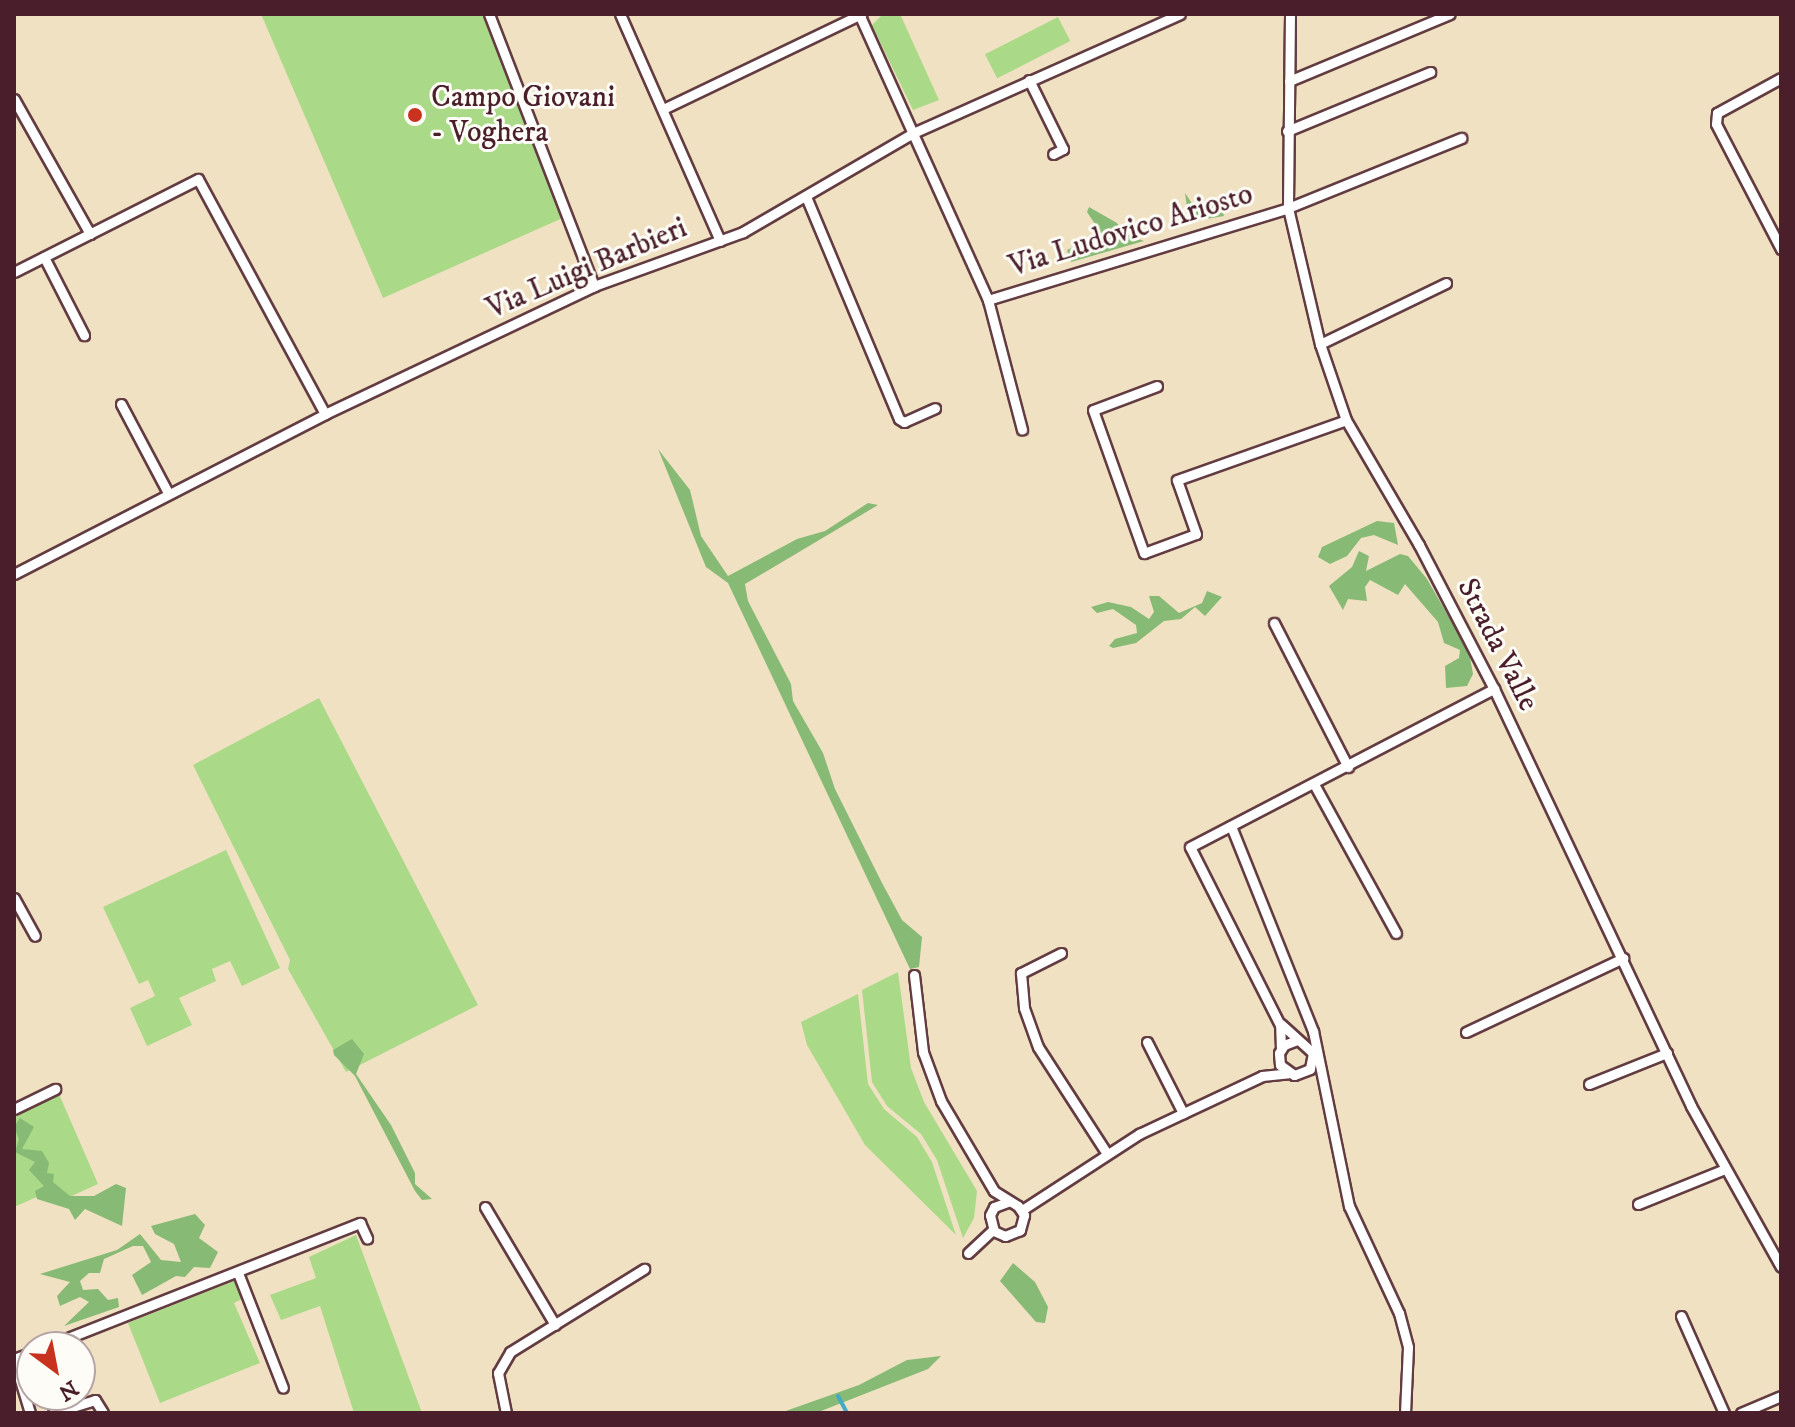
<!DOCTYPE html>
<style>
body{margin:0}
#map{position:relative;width:1795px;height:1427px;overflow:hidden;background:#f0e1c2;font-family:"IM FELL DW Pica",serif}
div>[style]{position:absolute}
.green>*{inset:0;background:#aada88;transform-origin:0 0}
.forest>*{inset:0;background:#87ba74}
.stream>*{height:4px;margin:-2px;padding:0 2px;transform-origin:2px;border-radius:2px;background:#44a9c4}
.roads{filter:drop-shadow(2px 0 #633c42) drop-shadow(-2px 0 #633c42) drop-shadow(0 2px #633c42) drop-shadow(0 -2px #633c42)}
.minor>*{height:9px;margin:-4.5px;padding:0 4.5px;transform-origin:4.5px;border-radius:4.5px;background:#fff}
.dots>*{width:22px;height:22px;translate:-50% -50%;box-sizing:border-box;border:4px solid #fdfcf7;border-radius:50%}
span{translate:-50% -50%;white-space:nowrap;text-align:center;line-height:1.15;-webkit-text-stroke:6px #fdfcf7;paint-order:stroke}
.poi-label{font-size:30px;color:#4a1f2b}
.left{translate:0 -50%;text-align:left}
.street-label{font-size:30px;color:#4a1f2b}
.frame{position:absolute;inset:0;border:16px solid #4a1f2b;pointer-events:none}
.north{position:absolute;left:16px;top:1331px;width:80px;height:80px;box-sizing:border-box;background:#fdfcf7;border:2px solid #b5a4a5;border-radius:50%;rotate:148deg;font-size:22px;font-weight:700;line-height:32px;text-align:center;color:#4a1f2b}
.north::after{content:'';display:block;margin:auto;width:28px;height:36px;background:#c8321e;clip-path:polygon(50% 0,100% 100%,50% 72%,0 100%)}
</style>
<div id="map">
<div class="green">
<div style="clip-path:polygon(261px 14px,484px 14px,565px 217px,383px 298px)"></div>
<div style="clip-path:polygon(883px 14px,900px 14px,939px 100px,913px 110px,872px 25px)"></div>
<div style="left:1058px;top:17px;width:27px;height:82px;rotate:63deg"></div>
<div style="clip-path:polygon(319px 698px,478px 1005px,346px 1072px,288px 969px,290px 960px,193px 765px)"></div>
<div style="clip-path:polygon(226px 850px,280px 968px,242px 986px,230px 961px,212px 969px,216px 981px,179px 998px,192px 1025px,147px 1046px,130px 1008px,155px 996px,148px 980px,139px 984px,103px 907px)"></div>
<div style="clip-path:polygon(898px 972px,911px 1068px,924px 1102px,977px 1191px,974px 1218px,963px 1238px,937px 1160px,921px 1134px,887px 1106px,872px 1082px,862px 990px)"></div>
<div style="clip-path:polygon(858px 994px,868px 1084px,884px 1109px,917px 1137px,932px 1162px,956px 1235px,865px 1145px,807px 1045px,801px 1022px)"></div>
<div style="clip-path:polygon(59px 1094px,98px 1184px,54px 1204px,48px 1192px,14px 1207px,14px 1115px)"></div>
<div style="clip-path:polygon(356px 1235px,422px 1413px,354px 1413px,320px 1306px,281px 1320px,270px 1295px,316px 1278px,309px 1257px)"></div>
<div style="clip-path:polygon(234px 1281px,242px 1299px,234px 1303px,260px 1363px,160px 1403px,128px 1323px)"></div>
</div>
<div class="forest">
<div style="clip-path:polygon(1185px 193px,1193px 205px,1219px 200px,1224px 216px,1194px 221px,1188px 214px)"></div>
<div style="clip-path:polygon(1089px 207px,1117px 223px,1123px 233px,1144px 241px,1071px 262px,1067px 250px,1092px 238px,1097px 227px,1087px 212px)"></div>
<div style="clip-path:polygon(658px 449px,690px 490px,701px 536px,728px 576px,797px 539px,825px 531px,868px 503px,878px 505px,745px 584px,748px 601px,791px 684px,793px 701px,823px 753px,835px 789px,882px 883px,902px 920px,922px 937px,919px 967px,910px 969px,728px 583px,706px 567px)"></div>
<div style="clip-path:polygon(1377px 521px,1394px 523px,1398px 545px,1374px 535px,1361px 538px,1347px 556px,1330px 564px,1318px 557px,1322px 547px)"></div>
<div style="clip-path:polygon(1359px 551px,1369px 556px,1366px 571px,1400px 554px,1408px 556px,1427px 579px,1469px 652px,1473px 674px,1467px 686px,1446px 688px,1445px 666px,1459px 658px,1460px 650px,1444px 643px,1438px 622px,1405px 584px,1398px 595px,1370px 580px,1365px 587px,1367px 601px,1348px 599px,1343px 610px,1329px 586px,1352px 567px)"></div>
<div style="clip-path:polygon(1207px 591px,1222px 597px,1205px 616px,1195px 607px,1181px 619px,1164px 621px,1136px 643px,1113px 648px,1109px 646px,1115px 639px,1137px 633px,1136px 625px,1113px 609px,1097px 613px,1091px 607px,1108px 602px,1131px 607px,1149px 619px,1154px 612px,1149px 596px,1159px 596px,1179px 613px,1202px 603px)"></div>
<div style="clip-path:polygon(352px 1039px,364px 1054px,356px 1074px,391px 1125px,415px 1173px,415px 1184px,432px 1199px,422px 1200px,415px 1191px,355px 1076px,334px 1055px,333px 1050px)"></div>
<div style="clip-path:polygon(20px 1118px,34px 1127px,22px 1149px,42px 1151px,49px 1163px,47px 1173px,54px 1174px,53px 1182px,70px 1196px,94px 1196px,116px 1184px,126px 1188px,122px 1226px,85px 1209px,75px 1220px,69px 1209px,37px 1199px,35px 1191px,44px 1186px,29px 1170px,35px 1162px,15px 1152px,19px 1139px,14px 1127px)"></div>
<div style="clip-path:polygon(195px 1214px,205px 1225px,199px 1238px,218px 1252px,210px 1268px,194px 1267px,185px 1277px,176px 1276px,142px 1295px,132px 1275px,151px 1262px,143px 1246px,133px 1246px,104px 1259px,100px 1273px,89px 1273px,80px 1281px,83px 1290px,98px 1289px,108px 1300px,118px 1298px,119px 1307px,64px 1326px,89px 1302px,80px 1297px,60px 1306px,57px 1296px,70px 1282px,40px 1274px,117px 1250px,140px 1234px,161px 1260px,181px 1262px,174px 1244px,155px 1234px,151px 1226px)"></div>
<div style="clip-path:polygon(1013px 1263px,1035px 1282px,1048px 1307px,1045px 1323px,1036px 1322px,1000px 1281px)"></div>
<div style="clip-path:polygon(941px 1356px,928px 1369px,816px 1413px,780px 1413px,859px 1385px,907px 1360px)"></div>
</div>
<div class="stream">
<div style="left:838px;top:1396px;width:19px;rotate:62deg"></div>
</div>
<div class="roads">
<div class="minor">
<div style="left:489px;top:14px;width:292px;rotate:68.9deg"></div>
<div style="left:620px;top:14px;width:248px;rotate:66.2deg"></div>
<div style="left:859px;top:14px;width:314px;rotate:65.7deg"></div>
<div style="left:988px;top:300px;width:134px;rotate:75.3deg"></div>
<div style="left:1290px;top:14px;width:194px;rotate:90.6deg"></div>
<div style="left:1288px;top:208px;width:140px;rotate:76.8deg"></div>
<div style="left:1320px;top:344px;width:80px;rotate:71.1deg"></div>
<div style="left:1346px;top:420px;width:145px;rotate:59.7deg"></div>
<div style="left:1419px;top:545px;width:162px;rotate:62.5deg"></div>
<div style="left:1494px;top:689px;width:461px;rotate:64.7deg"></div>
<div style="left:1691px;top:1106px;width:184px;rotate:60.8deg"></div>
<div style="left:1781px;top:78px;width:73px;rotate:151.3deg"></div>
<div style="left:1717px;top:113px;width:11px;rotate:95deg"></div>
<div style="left:1716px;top:124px;width:141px;rotate:62.5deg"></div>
<div style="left:1029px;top:80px;width:77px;rotate:63.8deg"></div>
<div style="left:1063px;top:149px;width:11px;rotate:153deg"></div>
<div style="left:1289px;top:81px;width:174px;rotate:-22.6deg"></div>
<div style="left:14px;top:99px;width:155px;rotate:60.6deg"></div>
<div style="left:663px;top:109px;width:220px;rotate:-25.6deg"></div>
<div style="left:1287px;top:131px;width:155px;rotate:-22.4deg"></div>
<div style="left:807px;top:199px;width:238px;rotate:67.3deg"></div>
<div style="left:899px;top:419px;width:6px;rotate:31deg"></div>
<div style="left:904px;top:422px;width:34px;rotate:-24deg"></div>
<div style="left:44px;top:257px;width:88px;rotate:62.9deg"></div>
<div style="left:14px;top:272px;width:206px;rotate:-26.8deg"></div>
<div style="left:198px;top:179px;width:267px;rotate:61.6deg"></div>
<div style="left:988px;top:300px;width:314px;rotate:-17deg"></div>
<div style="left:1288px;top:208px;width:187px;rotate:-22deg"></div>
<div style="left:1320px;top:344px;width:140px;rotate:-25.8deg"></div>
<div style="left:1157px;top:386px;width:68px;rotate:159.4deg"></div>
<div style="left:1093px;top:410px;width:152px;rotate:70.4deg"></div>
<div style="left:1144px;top:553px;width:55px;rotate:-20.1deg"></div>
<div style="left:1196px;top:534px;width:57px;rotate:-109.4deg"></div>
<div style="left:1177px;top:480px;width:179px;rotate:-19.5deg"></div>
<div style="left:121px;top:404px;width:98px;rotate:62.1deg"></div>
<div style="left:14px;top:574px;width:350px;rotate:-27.2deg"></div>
<div style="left:325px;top:414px;width:298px;rotate:-25.4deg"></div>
<div style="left:594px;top:286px;width:158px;rotate:-19.9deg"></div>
<div style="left:743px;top:232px;width:197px;rotate:-30.2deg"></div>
<div style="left:913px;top:133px;width:292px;rotate:-24deg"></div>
<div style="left:1274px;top:623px;width:162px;rotate:62.8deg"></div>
<div style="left:1314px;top:784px;width:170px;rotate:61.2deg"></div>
<div style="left:1231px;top:826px;width:221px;rotate:68.2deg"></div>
<div style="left:1313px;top:1031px;width:179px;rotate:78.4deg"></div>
<div style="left:1349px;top:1206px;width:118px;rotate:65deg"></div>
<div style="left:1399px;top:1313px;width:35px;rotate:75deg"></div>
<div style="left:1408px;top:1347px;width:66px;rotate:92.6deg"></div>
<div style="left:14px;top:898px;width:43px;rotate:61.1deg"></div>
<div style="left:1061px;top:953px;width:45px;rotate:153.4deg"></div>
<div style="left:1021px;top:973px;width:35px;rotate:85deg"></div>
<div style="left:1024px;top:1008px;width:41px;rotate:70.3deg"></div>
<div style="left:1038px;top:1047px;width:125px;rotate:57.1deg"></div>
<div style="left:914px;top:975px;width:78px;rotate:83.3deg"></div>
<div style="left:923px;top:1052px;width:52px;rotate:69.8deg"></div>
<div style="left:941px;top:1101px;width:104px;rotate:59.5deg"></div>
<div style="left:994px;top:1191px;width:28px;rotate:32deg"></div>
<div style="left:1018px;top:1206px;width:11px;rotate:56deg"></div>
<div style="left:1024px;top:1215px;width:16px;rotate:105deg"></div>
<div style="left:1020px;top:1230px;width:16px;rotate:158deg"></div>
<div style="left:1005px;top:1236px;width:12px;rotate:-156deg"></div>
<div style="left:994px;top:1231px;width:16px;rotate:-104deg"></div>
<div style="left:990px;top:1215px;width:9px;rotate:-63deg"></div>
<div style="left:994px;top:1207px;width:15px;rotate:-20deg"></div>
<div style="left:1281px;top:1024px;width:43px;rotate:42.2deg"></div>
<div style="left:1313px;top:1053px;width:16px;rotate:101deg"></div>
<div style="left:1310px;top:1069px;width:17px;rotate:159deg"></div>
<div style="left:1294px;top:1075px;width:17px;rotate:-144deg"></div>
<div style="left:1280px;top:1065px;width:12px;rotate:-95deg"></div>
<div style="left:1279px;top:1053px;width:9px;rotate:-58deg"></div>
<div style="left:1284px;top:1045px;width:14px;rotate:-21deg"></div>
<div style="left:1466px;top:1032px;width:174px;rotate:-25.2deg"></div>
<div style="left:1147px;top:1042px;width:80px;rotate:63.1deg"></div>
<div style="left:1281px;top:1049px;width:24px;rotate:-92deg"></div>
<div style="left:1280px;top:1025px;width:199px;rotate:-116.8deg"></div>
<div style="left:1190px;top:847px;width:343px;rotate:-27.5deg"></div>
<div style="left:1589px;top:1084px;width:84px;rotate:-21.7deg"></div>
<div style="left:14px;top:1109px;width:46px;rotate:-26deg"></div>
<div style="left:1638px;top:1204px;width:94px;rotate:-21.9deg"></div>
<div style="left:485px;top:1207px;width:137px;rotate:59.3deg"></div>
<div style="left:1022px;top:1210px;width:140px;rotate:-33deg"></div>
<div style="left:1139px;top:1134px;width:136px;rotate:-25.2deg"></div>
<div style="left:1262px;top:1076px;width:27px;rotate:-6deg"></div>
<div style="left:968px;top:1253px;width:34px;rotate:-43deg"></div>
<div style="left:238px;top:1273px;width:123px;rotate:68.6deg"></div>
<div style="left:1681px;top:1316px;width:106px;rotate:66.1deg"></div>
<div style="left:45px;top:1347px;width:339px;rotate:-21.5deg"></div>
<div style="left:360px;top:1223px;width:17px;rotate:65deg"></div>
<div style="left:14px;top:1359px;width:19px;rotate:-21deg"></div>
<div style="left:14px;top:1360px;width:55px;rotate:73.2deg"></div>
<div style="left:53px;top:1413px;width:44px;rotate:-17.2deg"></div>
<div style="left:95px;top:1400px;width:15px;rotate:58deg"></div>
<div style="left:506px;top:1413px;width:41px;rotate:-101.3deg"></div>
<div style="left:498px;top:1373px;width:24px;rotate:-60deg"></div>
<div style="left:510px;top:1352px;width:158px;rotate:-31.8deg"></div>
<div style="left:1741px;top:1413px;width:43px;rotate:-23deg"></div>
</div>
</div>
<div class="dots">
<div style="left:415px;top:115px;background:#c8321e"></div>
</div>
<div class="poi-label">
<span class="left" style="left:431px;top:115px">Campo Giovani<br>- Voghera</span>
</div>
<div class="street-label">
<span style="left:1131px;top:231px;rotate:-17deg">Via Ludovico Ariosto</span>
<span style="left:587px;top:269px;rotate:-23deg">Via Luigi Barbieri</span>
<span style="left:1497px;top:645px;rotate:63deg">Strada Valle</span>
</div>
<div class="frame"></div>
<div class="north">N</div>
</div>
